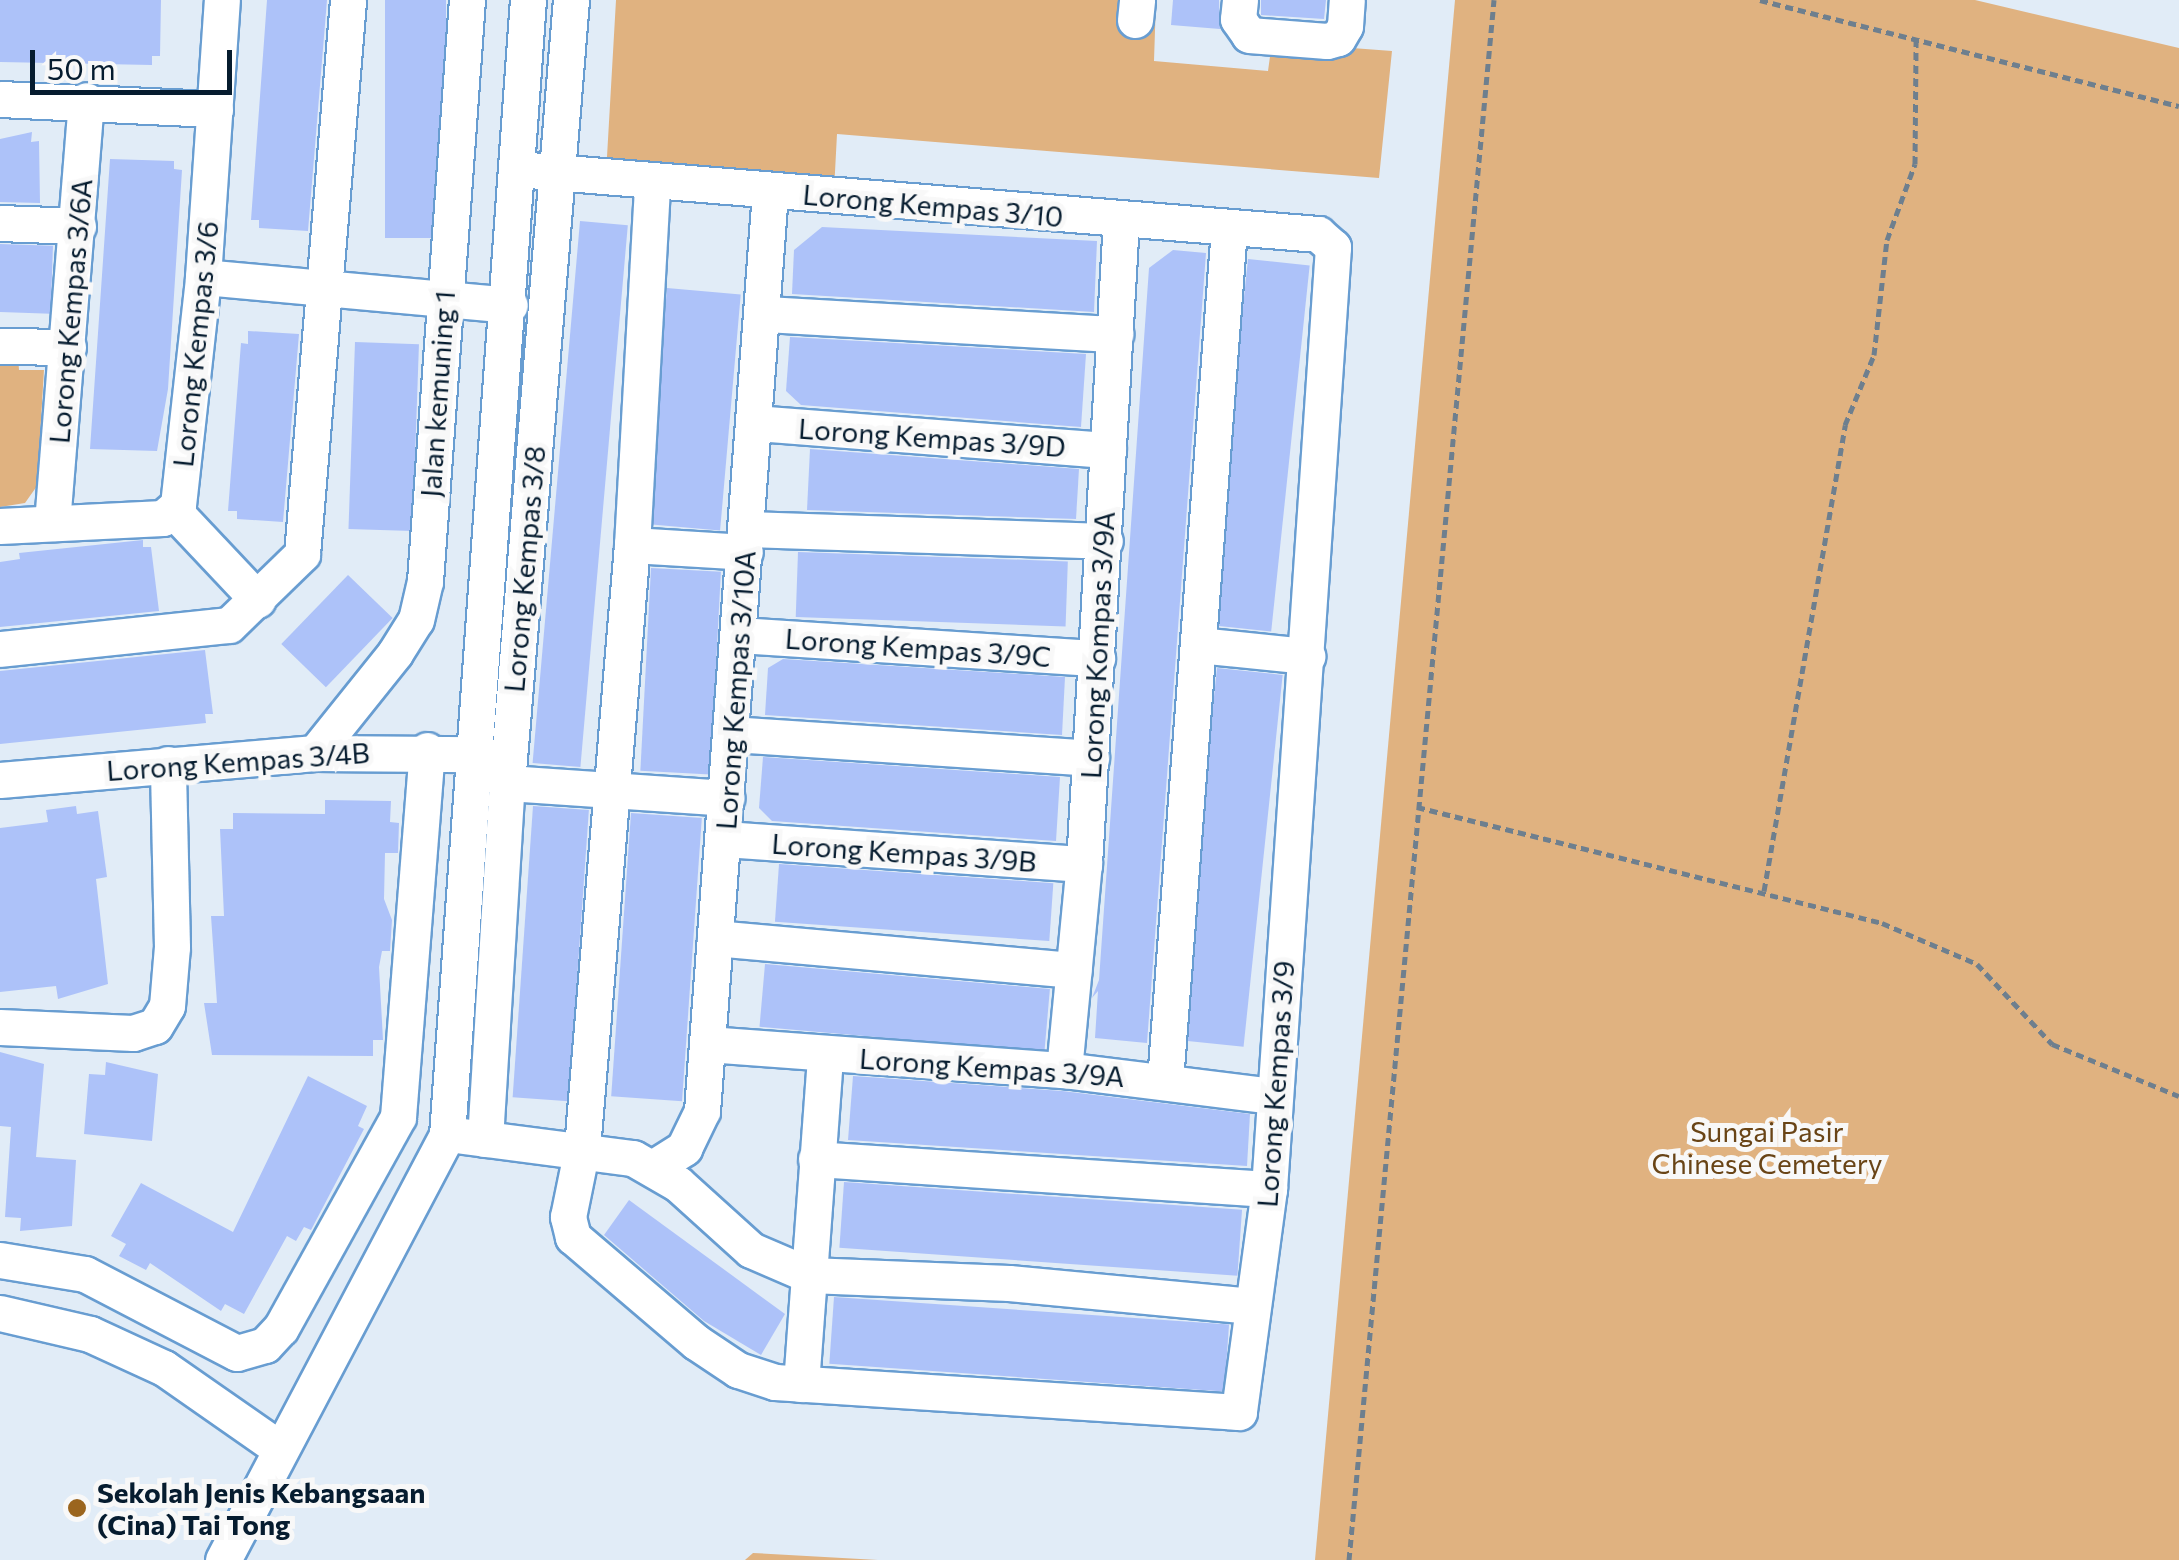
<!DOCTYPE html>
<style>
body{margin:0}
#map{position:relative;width:2179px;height:1560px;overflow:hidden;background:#e1ecf7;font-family:Commissioner,sans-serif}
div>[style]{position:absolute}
.green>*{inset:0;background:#e0b280}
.building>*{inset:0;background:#adc2f9;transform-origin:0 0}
.path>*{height:5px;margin-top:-2.5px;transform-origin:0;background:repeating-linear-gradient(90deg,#6e7f8e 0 8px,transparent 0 13px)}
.roads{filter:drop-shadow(2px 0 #689dd1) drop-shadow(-2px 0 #689dd1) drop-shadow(0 2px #689dd1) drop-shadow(0 -2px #689dd1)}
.minor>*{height:35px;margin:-17.5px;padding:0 17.5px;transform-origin:17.5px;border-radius:17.5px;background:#fff}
.dots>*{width:28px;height:28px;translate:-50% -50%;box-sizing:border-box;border:5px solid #f8f8f8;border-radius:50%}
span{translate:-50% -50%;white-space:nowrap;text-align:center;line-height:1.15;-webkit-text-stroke:10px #f8f8f8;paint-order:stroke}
.street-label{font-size:28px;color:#061c2f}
.park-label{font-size:28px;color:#694416}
.poi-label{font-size:28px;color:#061c2f;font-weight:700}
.left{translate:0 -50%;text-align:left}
.scale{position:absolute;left:30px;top:50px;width:202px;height:45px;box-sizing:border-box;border:5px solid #061c2f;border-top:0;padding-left:12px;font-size:30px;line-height:35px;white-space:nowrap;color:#061c2f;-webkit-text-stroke:8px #f8f8f8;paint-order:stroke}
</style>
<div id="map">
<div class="green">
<div style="clip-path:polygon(616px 0,1156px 0,1154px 61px,1268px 71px,1272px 42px,1392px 51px,1379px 178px,837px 134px,834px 191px,606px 174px)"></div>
<div style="clip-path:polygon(1455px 0,1975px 0,2179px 48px,2179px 1560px,1315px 1560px)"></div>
<div style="clip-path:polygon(0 356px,18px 356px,19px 370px,44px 370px,37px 486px,25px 503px,0 507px)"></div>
<div style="clip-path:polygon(753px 1553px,878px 1560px,745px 1560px)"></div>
</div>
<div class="building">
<div style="clip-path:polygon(0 0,161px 0,160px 56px,152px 56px,152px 65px,0 62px)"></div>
<div style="clip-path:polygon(267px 0,327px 0,308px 231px,259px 228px,259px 220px,251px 220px)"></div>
<div style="left:385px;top:0;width:61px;height:238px"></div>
<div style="clip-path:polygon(1173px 0,1219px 0,1220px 29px,1171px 25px)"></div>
<div style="clip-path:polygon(1261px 0,1326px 0,1324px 19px,1261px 15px)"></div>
<div style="clip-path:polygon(32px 132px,31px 142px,39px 141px,40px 203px,0 202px,0 139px)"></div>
<div style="clip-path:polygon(110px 159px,174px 161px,174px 169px,182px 170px,168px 389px,157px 451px,90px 449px)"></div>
<div style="left:580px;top:221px;width:48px;height:544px;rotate:5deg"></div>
<div style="clip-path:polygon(822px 227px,1097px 241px,1094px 312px,792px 294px,794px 250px)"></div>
<div style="left:0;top:244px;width:53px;height:68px;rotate:2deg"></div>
<div style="clip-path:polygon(1173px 250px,1206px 253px,1147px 1043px,1095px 1038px,1098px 991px,1092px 998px,1099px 980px,1149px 268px)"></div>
<div style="left:1248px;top:259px;width:62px;height:368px;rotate:6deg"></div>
<div style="left:667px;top:288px;width:74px;height:237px;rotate:5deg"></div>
<div style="clip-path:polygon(248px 331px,299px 334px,283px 522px,237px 519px,237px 511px,228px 511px,241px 343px,248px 344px)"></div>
<div style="clip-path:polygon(790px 337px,1086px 354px,1081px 427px,801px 405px,786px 391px)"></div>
<div style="left:355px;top:342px;width:64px;height:187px;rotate:2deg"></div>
<div style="clip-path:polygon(810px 449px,1079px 469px,1076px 519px,807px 510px)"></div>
<div style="clip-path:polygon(143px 540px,143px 547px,151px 547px,159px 611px,0 627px,0 562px,20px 559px,19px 553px)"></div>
<div style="left:798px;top:552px;width:270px;height:65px;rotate:2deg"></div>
<div style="left:651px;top:568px;width:70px;height:203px;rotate:3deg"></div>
<div style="left:348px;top:575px;width:62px;height:96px;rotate:44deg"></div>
<div style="clip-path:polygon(205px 650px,213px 714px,205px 714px,206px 723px,0 744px,0 671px)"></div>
<div style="clip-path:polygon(783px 659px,1065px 677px,1062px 735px,765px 715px,768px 668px)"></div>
<div style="left:1217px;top:668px;width:66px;height:374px;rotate:6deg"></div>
<div style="clip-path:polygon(763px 757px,1060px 777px,1056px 841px,772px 821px,759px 808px)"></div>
<div style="clip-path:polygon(325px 800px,391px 801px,390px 822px,399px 823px,398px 853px,385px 853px,384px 899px,392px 920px,390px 951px,382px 951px,379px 967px,383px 1040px,373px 1040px,373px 1056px,212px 1055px,204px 1003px,217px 1003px,211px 916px,224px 916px,220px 829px,233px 829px,233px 813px,325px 814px)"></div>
<div style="clip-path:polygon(76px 806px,77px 814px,98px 811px,107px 877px,96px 879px,108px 984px,58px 999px,56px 986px,0 992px,0 828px,48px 822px,46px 810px)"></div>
<div style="left:533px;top:806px;width:56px;height:292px;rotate:4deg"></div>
<div style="left:631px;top:813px;width:71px;height:284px;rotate:4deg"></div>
<div style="left:779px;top:864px;width:275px;height:58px;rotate:4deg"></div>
<div style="left:765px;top:964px;width:286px;height:63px;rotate:5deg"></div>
<div style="clip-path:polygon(0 1052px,44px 1064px,36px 1157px,76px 1160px,72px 1226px,20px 1231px,21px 1218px,5px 1217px,11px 1127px,0 1126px)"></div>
<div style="clip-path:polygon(106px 1062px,158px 1074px,152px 1141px,84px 1134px,89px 1074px,105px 1075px)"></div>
<div style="clip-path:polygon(308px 1076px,367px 1106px,358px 1126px,364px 1129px,311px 1230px,304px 1227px,296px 1241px,287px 1236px,244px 1314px,225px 1304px,221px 1311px,150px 1263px,146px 1270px,119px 1256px,126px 1244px,111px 1236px,141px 1183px,233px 1232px)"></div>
<div style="clip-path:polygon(853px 1076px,1062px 1091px,1250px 1114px,1247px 1166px,848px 1140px)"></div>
<div style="left:844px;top:1182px;width:399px;height:66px;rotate:4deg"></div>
<div style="clip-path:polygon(629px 1200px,785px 1314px,761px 1355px,704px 1321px,604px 1235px)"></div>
<div style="left:834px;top:1297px;width:396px;height:67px;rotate:4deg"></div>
</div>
<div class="path">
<div style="left:1760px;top:0;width:432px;rotate:14.2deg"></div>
<div style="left:1417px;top:807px;width:479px;rotate:14deg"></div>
<div style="left:1882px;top:923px;width:103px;rotate:23.3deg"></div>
<div style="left:1977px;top:964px;width:110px;rotate:46.8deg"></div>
<div style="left:2052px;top:1044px;width:137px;rotate:22.3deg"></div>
<div style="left:1764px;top:891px;width:473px;rotate:-80.1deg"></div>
<div style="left:1845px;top:425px;width:76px;rotate:-67.5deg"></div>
<div style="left:1874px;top:355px;width:116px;rotate:-83.6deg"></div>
<div style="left:1887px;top:240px;width:81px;rotate:-69.8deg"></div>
<div style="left:1915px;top:164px;width:123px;rotate:-89.5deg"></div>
<div style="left:1349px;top:1560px;width:1567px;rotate:-84.69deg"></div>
</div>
<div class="roads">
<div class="minor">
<div style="left:1240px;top:0;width:19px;rotate:96deg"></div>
<div style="left:1238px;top:19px;width:19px;rotate:55deg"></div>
<div style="left:1249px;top:35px;width:78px;rotate:4.4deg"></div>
<div style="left:1327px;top:41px;width:11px;rotate:-15deg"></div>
<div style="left:1338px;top:38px;width:14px;rotate:-60deg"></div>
<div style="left:1345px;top:26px;width:26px;rotate:-86deg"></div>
<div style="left:1135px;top:20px;width:20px;rotate:-84deg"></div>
<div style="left:0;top:99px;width:215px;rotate:2.7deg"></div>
<div style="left:517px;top:169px;width:804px;rotate:4.64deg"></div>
<div style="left:1318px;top:234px;width:20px;rotate:41deg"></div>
<div style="left:1333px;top:247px;width:944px;rotate:93.89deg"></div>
<div style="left:1269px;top:1189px;width:225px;rotate:97.7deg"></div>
<div style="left:1239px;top:1412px;width:465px;rotate:-176.3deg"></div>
<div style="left:775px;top:1382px;width:39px;rotate:-162deg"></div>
<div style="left:738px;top:1370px;width:50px;rotate:-146.3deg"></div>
<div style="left:696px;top:1342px;width:162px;rotate:-139.5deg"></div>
<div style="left:573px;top:1237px;width:21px;rotate:-104deg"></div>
<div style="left:568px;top:1217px;width:70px;rotate:-78.5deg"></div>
<div style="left:582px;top:1148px;width:605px;rotate:-85.26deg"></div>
<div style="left:632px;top:545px;width:363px;rotate:-86.8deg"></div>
<div style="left:0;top:223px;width:78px;rotate:2.2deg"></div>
<div style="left:203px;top:277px;width:308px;rotate:5.2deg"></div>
<div style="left:766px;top:314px;width:350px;rotate:3.3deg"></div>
<div style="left:0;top:346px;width:68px;rotate:0.8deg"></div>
<div style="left:755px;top:423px;width:354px;rotate:4.4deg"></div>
<div style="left:174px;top:511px;width:122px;rotate:46.7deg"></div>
<div style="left:52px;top:523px;width:424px;rotate:-85.4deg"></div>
<div style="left:0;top:526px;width:163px;rotate:-2.8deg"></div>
<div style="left:163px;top:518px;width:20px;rotate:-41deg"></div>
<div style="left:178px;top:505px;width:229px;rotate:-83.7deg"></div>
<div style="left:203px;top:277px;width:278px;rotate:-86.1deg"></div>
<div style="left:747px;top:529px;width:358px;rotate:1.9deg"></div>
<div style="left:632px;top:545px;width:113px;rotate:3.5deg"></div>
<div style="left:739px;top:635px;width:359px;rotate:3.7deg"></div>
<div style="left:1198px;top:645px;width:110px;rotate:5.8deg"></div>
<div style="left:0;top:649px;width:230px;rotate:-6deg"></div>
<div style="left:229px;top:625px;width:102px;rotate:-44.2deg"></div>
<div style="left:302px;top:554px;width:556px;rotate:-85.25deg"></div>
<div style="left:732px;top:734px;width:360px;rotate:3.8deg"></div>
<div style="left:315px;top:753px;width:128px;rotate:-51.3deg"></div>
<div style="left:395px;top:653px;width:39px;rotate:-58deg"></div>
<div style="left:416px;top:620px;width:40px;rotate:-77deg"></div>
<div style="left:425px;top:581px;width:583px;rotate:-85.87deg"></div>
<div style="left:0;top:780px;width:316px;rotate:-4.9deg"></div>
<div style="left:315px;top:753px;width:162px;rotate:0.4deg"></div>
<div style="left:507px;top:783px;width:220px;rotate:3.9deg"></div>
<div style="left:724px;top:839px;width:361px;rotate:4deg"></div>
<div style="left:715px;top:938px;width:360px;rotate:5.1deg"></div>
<div style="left:0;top:1027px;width:133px;rotate:2.6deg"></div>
<div style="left:133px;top:1033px;width:23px;rotate:-18deg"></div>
<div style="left:155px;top:1026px;width:23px;rotate:-59deg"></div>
<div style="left:167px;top:1006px;width:59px;rotate:-85.2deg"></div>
<div style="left:172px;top:947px;width:183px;rotate:-91.3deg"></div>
<div style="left:708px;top:1044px;width:357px;rotate:4.2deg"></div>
<div style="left:1064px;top:1070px;width:212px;rotate:7.1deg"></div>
<div style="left:1064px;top:1070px;width:207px;rotate:-84.5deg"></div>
<div style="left:1084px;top:864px;width:645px;rotate:-86.71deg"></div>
<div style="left:1165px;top:1081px;width:856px;rotate:-85.71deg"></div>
<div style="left:463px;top:1136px;width:171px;rotate:7.4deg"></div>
<div style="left:633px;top:1158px;width:52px;rotate:30deg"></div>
<div style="left:678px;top:1184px;width:98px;rotate:42.1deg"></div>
<div style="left:751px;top:1250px;width:63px;rotate:23.3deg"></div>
<div style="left:809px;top:1275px;width:200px;rotate:2.3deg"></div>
<div style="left:1009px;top:1283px;width:244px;rotate:5.4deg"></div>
<div style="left:485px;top:1139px;width:357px;rotate:-86.5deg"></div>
<div style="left:507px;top:783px;width:786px;rotate:-85.33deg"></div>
<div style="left:816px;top:1159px;width:454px;rotate:3.8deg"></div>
<div style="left:654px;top:1167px;width:36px;rotate:-32deg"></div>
<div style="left:684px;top:1148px;width:41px;rotate:-64.1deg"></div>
<div style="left:702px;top:1111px;width:922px;rotate:-85.77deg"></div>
<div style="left:0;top:1260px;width:86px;rotate:9.4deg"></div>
<div style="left:85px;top:1274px;width:171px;rotate:27.5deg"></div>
<div style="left:237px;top:1353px;width:29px;rotate:-16deg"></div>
<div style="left:265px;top:1345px;width:23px;rotate:-47deg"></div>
<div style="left:281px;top:1328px;width:241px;rotate:-61deg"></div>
<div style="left:398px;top:1117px;width:368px;rotate:-85.5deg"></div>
<div style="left:0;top:1313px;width:92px;rotate:13.1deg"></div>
<div style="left:90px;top:1334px;width:81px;rotate:24.7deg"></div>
<div style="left:164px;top:1368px;width:141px;rotate:34.9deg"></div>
<div style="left:801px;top:1384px;width:330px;rotate:-85.8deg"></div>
<div style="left:223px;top:1560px;width:480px;rotate:-62.2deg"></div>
<div style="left:447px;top:1135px;width:1138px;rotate:-85.92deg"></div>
</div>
</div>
<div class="dots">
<div style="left:77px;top:1508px;background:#9b651e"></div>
</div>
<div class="street-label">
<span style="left:933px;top:205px;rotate:5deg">Lorong Kempas 3/10</span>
<span style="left:70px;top:311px;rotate:-85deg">Lorong Kempas 3/6A</span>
<span style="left:195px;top:344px;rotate:-84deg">Lorong Kempas 3/6</span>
<span style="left:437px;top:394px;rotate:-86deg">Jalan kemuning 1</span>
<span style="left:932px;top:437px;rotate:4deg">Lorong Kempas 3/9D</span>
<span style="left:524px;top:569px;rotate:-85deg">Lorong Kempas 3/8</span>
<span style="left:1097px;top:645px;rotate:-87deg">Lorong Kompas 3/9A</span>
<span style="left:918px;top:647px;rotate:4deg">Lorong Kempas 3/9C</span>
<span style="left:735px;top:690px;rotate:-86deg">Lorong Kempas 3/10A</span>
<span style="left:238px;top:761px;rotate:-4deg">Lorong Kempas 3/4B</span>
<span style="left:904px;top:852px;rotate:4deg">Lorong Kempas 3/9B</span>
<span style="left:992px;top:1067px;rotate:4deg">Lorong Kempas 3/9A</span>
<span style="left:1275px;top:1084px;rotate:-86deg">Lorong Kempas 3/9</span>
</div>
<div class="park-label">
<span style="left:1767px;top:1147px">Sungai Pasir<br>Chinese Cemetery</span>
</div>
<div class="poi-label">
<span class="left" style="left:97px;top:1508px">Sekolah Jenis Kebangsaan<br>(Cina) Tai Tong</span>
</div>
<div class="scale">50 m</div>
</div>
